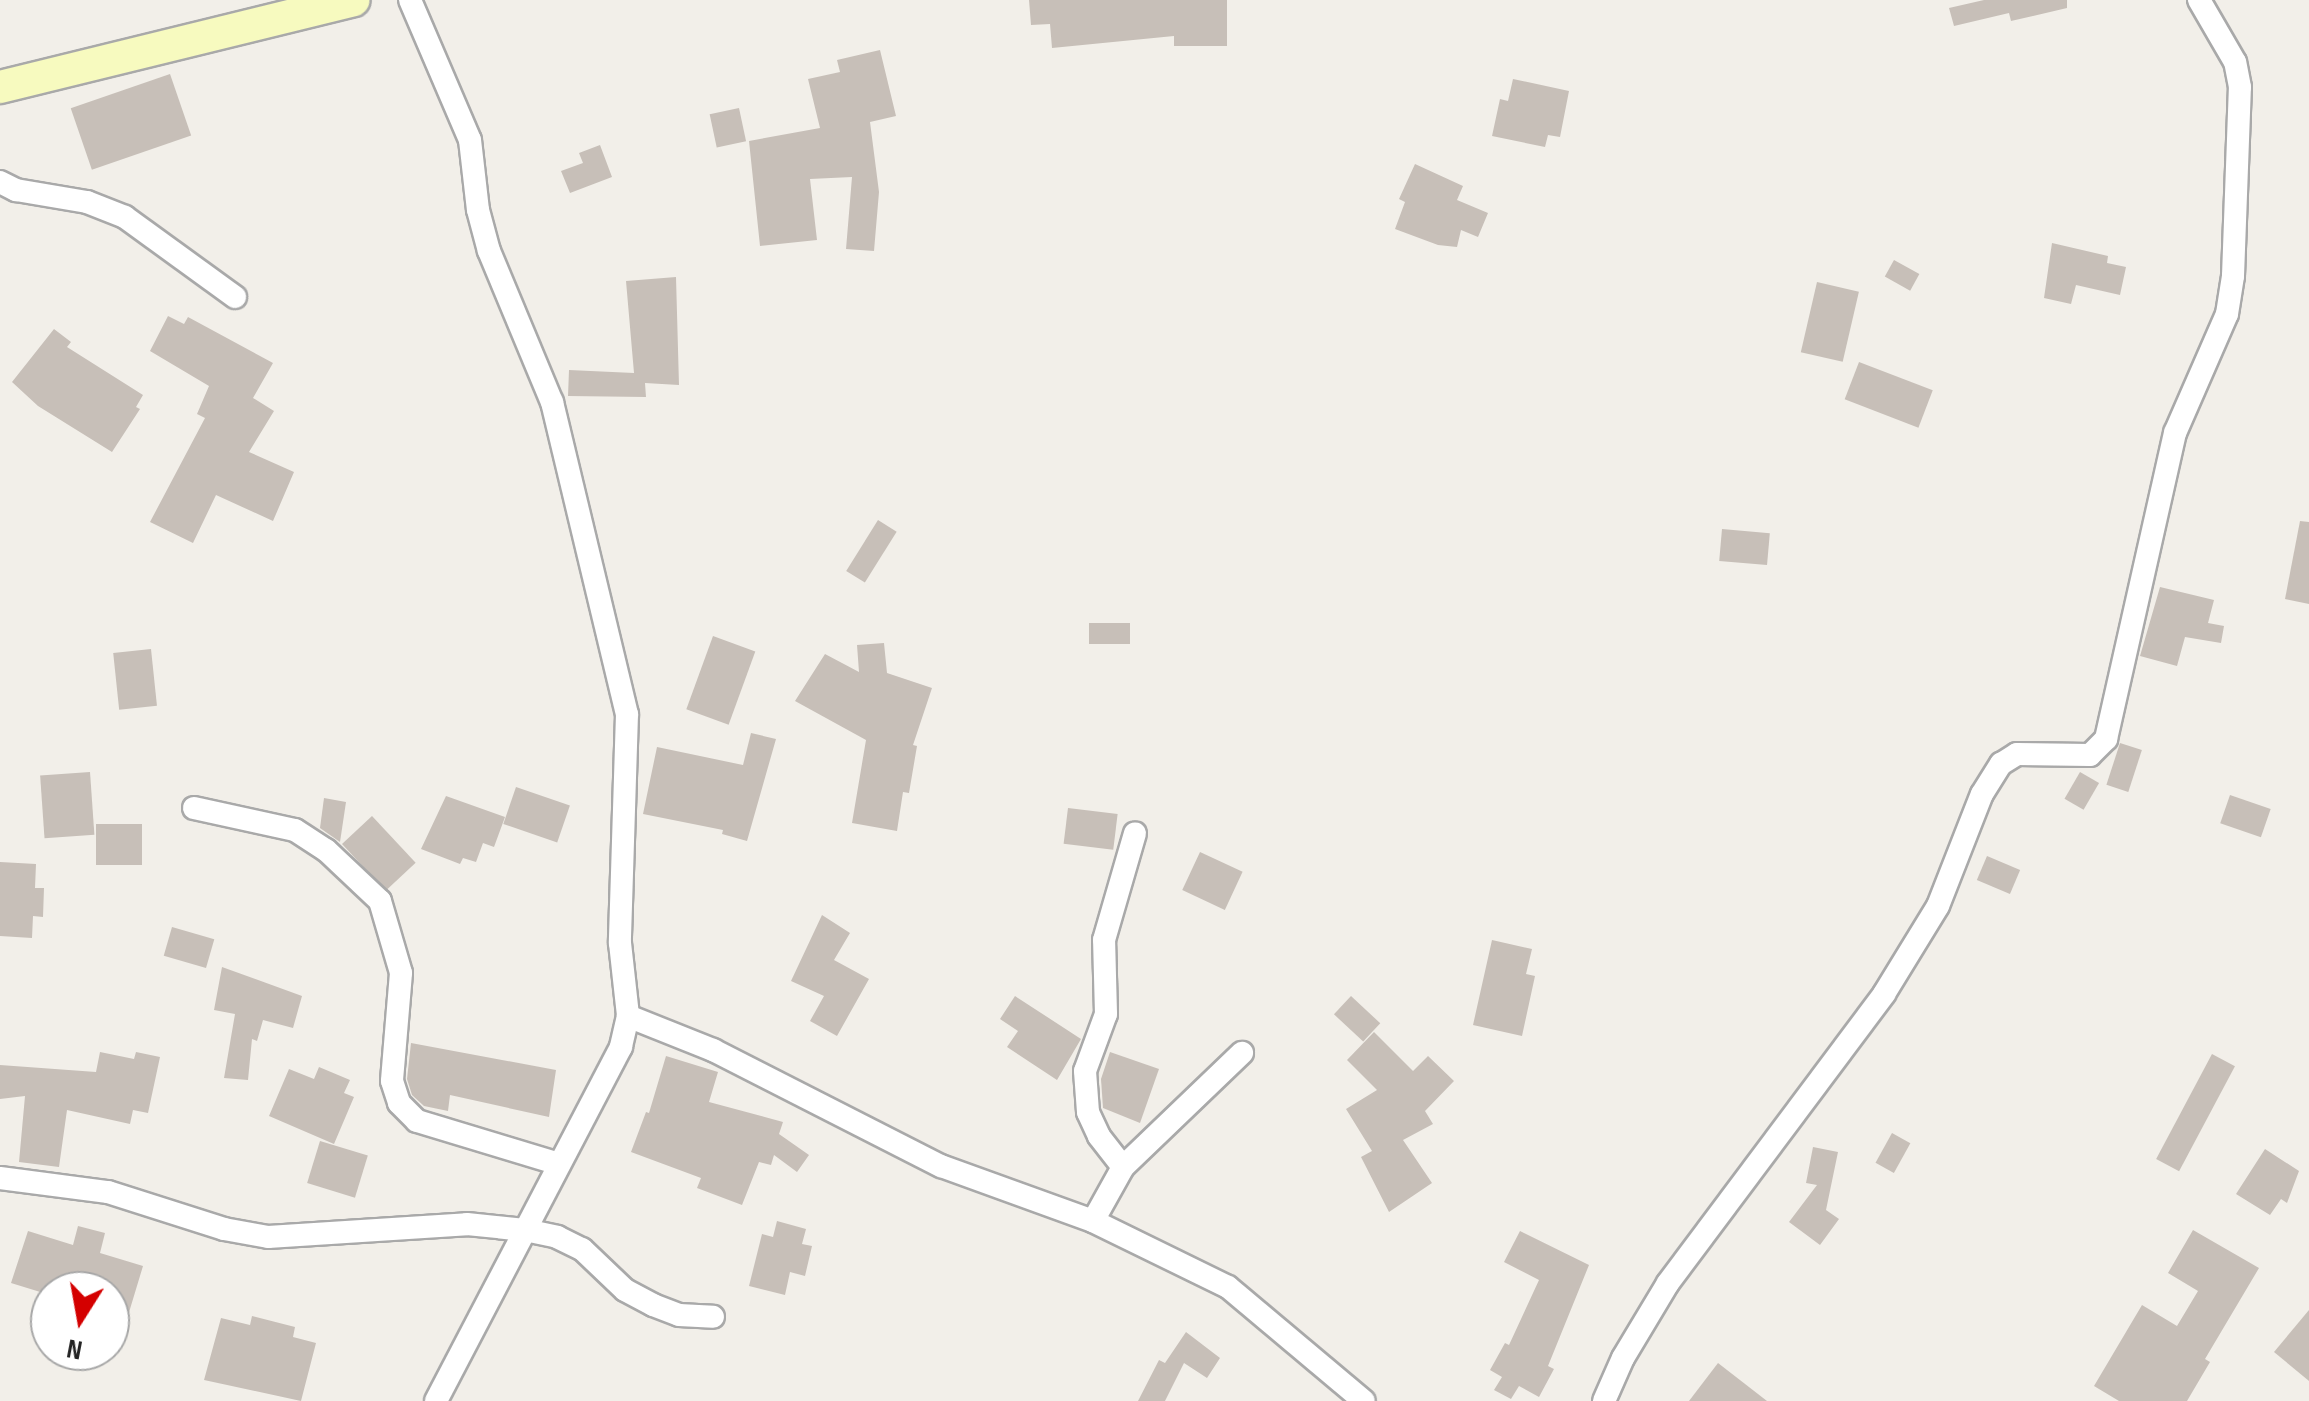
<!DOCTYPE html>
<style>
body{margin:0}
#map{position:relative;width:2309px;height:1401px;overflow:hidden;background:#f2efe9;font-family:"Sofia Sans Condensed",sans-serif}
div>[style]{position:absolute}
.building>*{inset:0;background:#c7bfb8;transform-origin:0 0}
.roads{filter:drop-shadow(2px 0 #a9a9a9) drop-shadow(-2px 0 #a9a9a9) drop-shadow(0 2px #a9a9a9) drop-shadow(0 -2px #a9a9a9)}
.street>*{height:22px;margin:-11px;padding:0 11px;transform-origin:11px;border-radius:11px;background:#fff}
.secondary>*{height:32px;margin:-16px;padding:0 16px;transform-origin:16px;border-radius:16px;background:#f7fabf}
span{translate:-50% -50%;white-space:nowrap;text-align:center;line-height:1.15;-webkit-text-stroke:8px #fff;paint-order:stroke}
.north{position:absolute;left:30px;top:1271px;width:100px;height:100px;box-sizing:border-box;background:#fff;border:2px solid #a7a7a7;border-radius:50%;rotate:191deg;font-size:28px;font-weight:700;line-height:40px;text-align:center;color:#222}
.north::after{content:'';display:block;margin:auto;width:35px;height:45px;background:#d40000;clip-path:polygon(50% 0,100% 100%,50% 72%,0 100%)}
</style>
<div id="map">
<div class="building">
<div style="clip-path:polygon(1029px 0,1227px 0,1227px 46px,1174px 46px,1174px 36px,1052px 48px,1050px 24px,1031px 25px)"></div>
<div style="clip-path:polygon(1984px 0,2067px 0,2067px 8px,2011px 21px,2009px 13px,1954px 26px,1949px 8px)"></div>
<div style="clip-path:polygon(880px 50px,896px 116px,870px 122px,879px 192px,874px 251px,846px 249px,852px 177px,810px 179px,817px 240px,760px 246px,749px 141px,820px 128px,808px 79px,840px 72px,837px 60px)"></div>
<div style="left:170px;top:74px;width:65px;height:105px;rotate:71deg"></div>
<div style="clip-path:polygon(1513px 79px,1569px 91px,1560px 137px,1548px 135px,1545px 147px,1492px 136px,1500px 99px,1508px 101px)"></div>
<div style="left:739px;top:108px;width:34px;height:30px;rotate:78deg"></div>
<div style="clip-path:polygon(600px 145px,612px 177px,570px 193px,561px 171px,583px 163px,579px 153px)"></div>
<div style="clip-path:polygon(1415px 164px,1463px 186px,1457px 200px,1488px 213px,1478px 237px,1461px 230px,1457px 247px,1438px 245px,1395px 229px,1405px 202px,1399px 199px)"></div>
<div style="clip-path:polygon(2052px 243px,2108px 256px,2107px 263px,2126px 267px,2120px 295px,2076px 285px,2071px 304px,2044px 298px)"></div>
<div style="left:1894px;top:260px;width:29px;height:19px;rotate:29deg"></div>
<div style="clip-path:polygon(676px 277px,679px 385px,645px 383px,646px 397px,568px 396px,569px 370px,634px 373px,626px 281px)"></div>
<div style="left:1817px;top:282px;width:43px;height:72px;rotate:13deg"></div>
<div style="clip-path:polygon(168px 316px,184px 324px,188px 317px,273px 363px,253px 398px,274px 411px,249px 452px,294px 472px,273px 521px,216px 495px,193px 543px,150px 522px,205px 418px,197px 414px,209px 386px,150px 351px)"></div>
<div style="clip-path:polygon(54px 329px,71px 342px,67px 347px,143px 395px,136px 407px,140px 409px,112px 452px,38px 406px,12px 382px)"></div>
<div style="left:1859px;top:362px;width:79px;height:40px;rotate:21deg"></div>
<div style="left:878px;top:520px;width:22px;height:60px;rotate:32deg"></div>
<div style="clip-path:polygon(2300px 521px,2309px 522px,2309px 604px,2285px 599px)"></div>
<div style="left:1722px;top:529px;width:48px;height:32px;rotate:5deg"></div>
<div style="clip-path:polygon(2160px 587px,2214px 600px,2208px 623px,2224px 626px,2221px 643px,2185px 637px,2177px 666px,2140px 656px)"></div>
<div style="left:1089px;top:623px;width:41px;height:21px"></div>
<div style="left:713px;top:636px;width:45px;height:78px;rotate:20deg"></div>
<div style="clip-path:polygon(884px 643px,887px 673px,932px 688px,913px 745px,917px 746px,909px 793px,903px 792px,897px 831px,852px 823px,866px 740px,795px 701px,825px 654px,859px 672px,857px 645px)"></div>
<div style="left:151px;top:649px;width:57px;height:38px;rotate:84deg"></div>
<div style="clip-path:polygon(751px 733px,776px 739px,747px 841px,722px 834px,723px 830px,643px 814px,657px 747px,743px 765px)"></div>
<div style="left:2120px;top:743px;width:23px;height:44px;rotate:18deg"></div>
<div style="left:90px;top:772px;width:63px;height:50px;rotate:86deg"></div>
<div style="left:2080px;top:772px;width:22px;height:31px;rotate:30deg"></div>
<div style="left:516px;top:787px;width:57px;height:39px;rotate:19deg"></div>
<div style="left:2230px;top:795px;width:43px;height:30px;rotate:19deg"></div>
<div style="clip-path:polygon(446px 796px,505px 817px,494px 847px,483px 843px,476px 862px,463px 858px,460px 864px,421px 849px)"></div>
<div style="clip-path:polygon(324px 798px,346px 802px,340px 842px,320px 828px)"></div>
<div style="left:1068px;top:808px;width:50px;height:36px;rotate:7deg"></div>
<div style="left:372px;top:816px;width:64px;height:41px;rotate:47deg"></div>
<div style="left:96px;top:824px;width:46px;height:41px"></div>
<div style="left:1200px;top:852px;width:47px;height:42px;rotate:25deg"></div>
<div style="left:1987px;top:856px;width:36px;height:26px;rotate:23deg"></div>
<div style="clip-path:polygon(0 862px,36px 864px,35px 888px,44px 888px,43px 917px,33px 916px,32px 938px,0 936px)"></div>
<div style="clip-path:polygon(822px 915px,850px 933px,834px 960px,869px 979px,837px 1036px,810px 1021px,824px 996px,791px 981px)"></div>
<div style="left:172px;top:927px;width:44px;height:30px;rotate:16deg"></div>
<div style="clip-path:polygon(1492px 940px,1532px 949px,1526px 974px,1535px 976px,1522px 1036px,1473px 1025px)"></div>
<div style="clip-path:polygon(222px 967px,302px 996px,293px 1028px,263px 1020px,257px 1041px,252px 1039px,248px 1080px,224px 1078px,235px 1014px,214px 1010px)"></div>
<div style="clip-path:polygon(1015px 996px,1081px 1039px,1057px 1080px,1007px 1047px,1018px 1031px,1000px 1019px)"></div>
<div style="left:1351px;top:996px;width:40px;height:25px;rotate:43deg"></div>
<div style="clip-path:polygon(1374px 1032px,1413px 1071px,1428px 1056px,1454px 1081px,1425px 1111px,1433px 1124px,1403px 1140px,1432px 1183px,1389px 1212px,1361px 1157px,1372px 1151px,1346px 1109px,1377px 1090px,1347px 1060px)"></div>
<div style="clip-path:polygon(411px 1043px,556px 1070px,549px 1117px,450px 1095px,448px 1111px,424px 1106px,412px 1095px,407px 1079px)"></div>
<div style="clip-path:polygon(100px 1052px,134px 1059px,136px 1052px,160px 1057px,148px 1113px,133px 1110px,130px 1124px,67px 1110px,59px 1167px,19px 1162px,25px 1096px,0 1099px,0 1065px,96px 1072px)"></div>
<div style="clip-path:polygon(1110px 1052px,1159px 1069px,1140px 1123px,1103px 1108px,1101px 1079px)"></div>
<div style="left:2212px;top:1054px;width:26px;height:119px;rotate:28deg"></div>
<div style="clip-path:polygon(666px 1056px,718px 1072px,709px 1102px,783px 1122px,779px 1134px,809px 1155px,797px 1172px,774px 1155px,771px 1165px,759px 1162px,742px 1205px,697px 1188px,701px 1178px,631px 1152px,646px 1112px,649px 1113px)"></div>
<div style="clip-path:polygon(319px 1067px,350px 1080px,344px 1093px,354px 1097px,334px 1144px,269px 1116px,289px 1069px,314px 1079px)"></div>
<div style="left:1892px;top:1133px;width:21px;height:34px;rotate:29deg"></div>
<div style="left:320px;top:1141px;width:50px;height:44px;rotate:17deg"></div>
<div style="clip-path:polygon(1813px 1147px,1838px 1152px,1826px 1210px,1839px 1219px,1820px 1245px,1789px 1222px,1817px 1185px,1806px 1183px)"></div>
<div style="clip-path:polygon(2265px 1149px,2299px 1171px,2287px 1203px,2281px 1199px,2270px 1215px,2236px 1194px)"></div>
<div style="clip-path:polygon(777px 1221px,806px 1229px,802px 1244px,812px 1246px,805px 1276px,790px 1272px,785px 1295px,749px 1286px,762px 1234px,773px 1237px)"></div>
<div style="clip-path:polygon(78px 1226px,105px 1233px,100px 1253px,143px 1266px,127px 1319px,110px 1314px,110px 1291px,50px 1291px,50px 1295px,11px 1283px,28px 1231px,73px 1245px)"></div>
<div style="clip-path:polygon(2193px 1230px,2259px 1268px,2205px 1359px,2210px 1362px,2187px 1401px,2119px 1401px,2094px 1386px,2142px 1305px,2177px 1326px,2198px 1291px,2168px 1273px)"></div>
<div style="clip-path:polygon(1520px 1231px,1589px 1265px,1548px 1366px,1554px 1369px,1539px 1397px,1519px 1386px,1511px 1399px,1494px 1390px,1502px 1377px,1490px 1370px,1505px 1343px,1509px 1345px,1539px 1280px,1504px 1262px)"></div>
<div style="clip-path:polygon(2309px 1310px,2309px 1381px,2274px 1352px)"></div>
<div style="clip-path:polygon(252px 1316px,295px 1327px,293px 1337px,316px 1343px,301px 1401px,204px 1380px,221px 1318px,250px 1325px)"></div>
<div style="clip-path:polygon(1186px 1332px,1220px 1358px,1207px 1378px,1184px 1363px,1165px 1401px,1138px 1401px,1159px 1360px,1165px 1363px)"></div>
<div style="clip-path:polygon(1718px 1363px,1767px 1401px,1689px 1401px)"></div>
</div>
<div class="roads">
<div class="street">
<div style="left:410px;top:0;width:152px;rotate:66.8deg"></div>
<div style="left:470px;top:140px;width:70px;rotate:83.5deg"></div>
<div style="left:478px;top:210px;width:42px;rotate:75deg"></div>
<div style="left:489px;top:251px;width:164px;rotate:67.4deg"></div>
<div style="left:552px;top:402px;width:321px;rotate:76.5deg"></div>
<div style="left:627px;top:714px;width:229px;rotate:91.8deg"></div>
<div style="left:620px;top:943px;width:73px;rotate:83.7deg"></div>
<div style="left:628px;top:1016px;width:32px;rotate:103deg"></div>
<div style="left:621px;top:1047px;width:399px;rotate:117.6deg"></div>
<div style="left:0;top:182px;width:18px;rotate:27deg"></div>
<div style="left:16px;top:190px;width:72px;rotate:9.6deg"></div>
<div style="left:87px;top:202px;width:41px;rotate:21.5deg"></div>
<div style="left:125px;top:217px;width:136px;rotate:36deg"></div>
<div style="left:194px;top:808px;width:103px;rotate:12.3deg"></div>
<div style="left:295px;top:830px;width:37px;rotate:33deg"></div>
<div style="left:326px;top:850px;width:74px;rotate:43.4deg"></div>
<div style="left:380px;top:901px;width:75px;rotate:73.7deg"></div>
<div style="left:401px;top:973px;width:108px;rotate:94.8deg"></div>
<div style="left:392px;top:1081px;width:23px;rotate:72deg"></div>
<div style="left:399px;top:1103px;width:25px;rotate:45deg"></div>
<div style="left:417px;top:1121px;width:148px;rotate:16.8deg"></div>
<div style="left:628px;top:1016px;width:92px;rotate:21.8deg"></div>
<div style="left:713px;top:1050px;width:256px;rotate:27deg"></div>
<div style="left:941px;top:1166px;width:162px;rotate:19.9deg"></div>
<div style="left:1093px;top:1221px;width:150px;rotate:26.1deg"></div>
<div style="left:1228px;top:1287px;width:177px;rotate:40deg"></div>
<div style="left:1123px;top:1167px;width:39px;rotate:-128deg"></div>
<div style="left:1099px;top:1136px;width:26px;rotate:-115deg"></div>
<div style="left:1088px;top:1112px;width:41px;rotate:-94.2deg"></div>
<div style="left:1085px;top:1071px;width:61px;rotate:-69.8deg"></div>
<div style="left:1106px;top:1014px;width:74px;rotate:-91.5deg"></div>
<div style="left:1104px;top:940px;width:111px;rotate:-73.8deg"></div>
<div style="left:0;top:1178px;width:109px;rotate:7.4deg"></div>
<div style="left:108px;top:1192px;width:122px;rotate:17.7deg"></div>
<div style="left:224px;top:1229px;width:45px;rotate:10.3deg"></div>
<div style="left:268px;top:1237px;width:199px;rotate:-3.7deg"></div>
<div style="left:467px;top:1224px;width:58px;rotate:5.9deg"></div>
<div style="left:525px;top:1230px;width:33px;rotate:12deg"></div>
<div style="left:557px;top:1237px;width:28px;rotate:26deg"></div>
<div style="left:582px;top:1249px;width:59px;rotate:43.6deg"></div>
<div style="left:625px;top:1290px;width:32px;rotate:28deg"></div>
<div style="left:653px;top:1305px;width:28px;rotate:21deg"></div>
<div style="left:679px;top:1315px;width:34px;rotate:3deg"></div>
<div style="left:1093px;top:1221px;width:62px;rotate:-60.9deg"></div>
<div style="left:1123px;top:1167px;width:165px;rotate:-43.8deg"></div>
<div style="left:1604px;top:1401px;width:47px;rotate:-66.2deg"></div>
<div style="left:1623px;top:1358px;width:87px;rotate:-59deg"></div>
<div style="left:1668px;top:1283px;width:361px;rotate:-53.2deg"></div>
<div style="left:1884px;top:994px;width:103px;rotate:-58.5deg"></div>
<div style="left:1938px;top:906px;width:120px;rotate:-68.6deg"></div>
<div style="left:1982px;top:794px;width:36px;rotate:-58deg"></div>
<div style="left:2001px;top:764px;width:19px;rotate:-32deg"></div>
<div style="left:2017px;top:754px;width:73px;rotate:0.8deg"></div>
<div style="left:2090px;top:755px;width:23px;rotate:-45deg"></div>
<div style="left:2106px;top:739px;width:314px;rotate:-77.3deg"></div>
<div style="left:2175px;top:433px;width:130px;rotate:-66.4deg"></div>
<div style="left:2227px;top:314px;width:38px;rotate:-81deg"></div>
<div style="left:2233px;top:276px;width:189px;rotate:-87.9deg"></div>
<div style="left:2240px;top:87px;width:25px;rotate:-101deg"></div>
<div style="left:2235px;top:62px;width:72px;rotate:-120.1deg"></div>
</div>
<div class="secondary">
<div style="left:0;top:87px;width:364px;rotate:-13.8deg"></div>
</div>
</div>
<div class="north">N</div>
</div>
